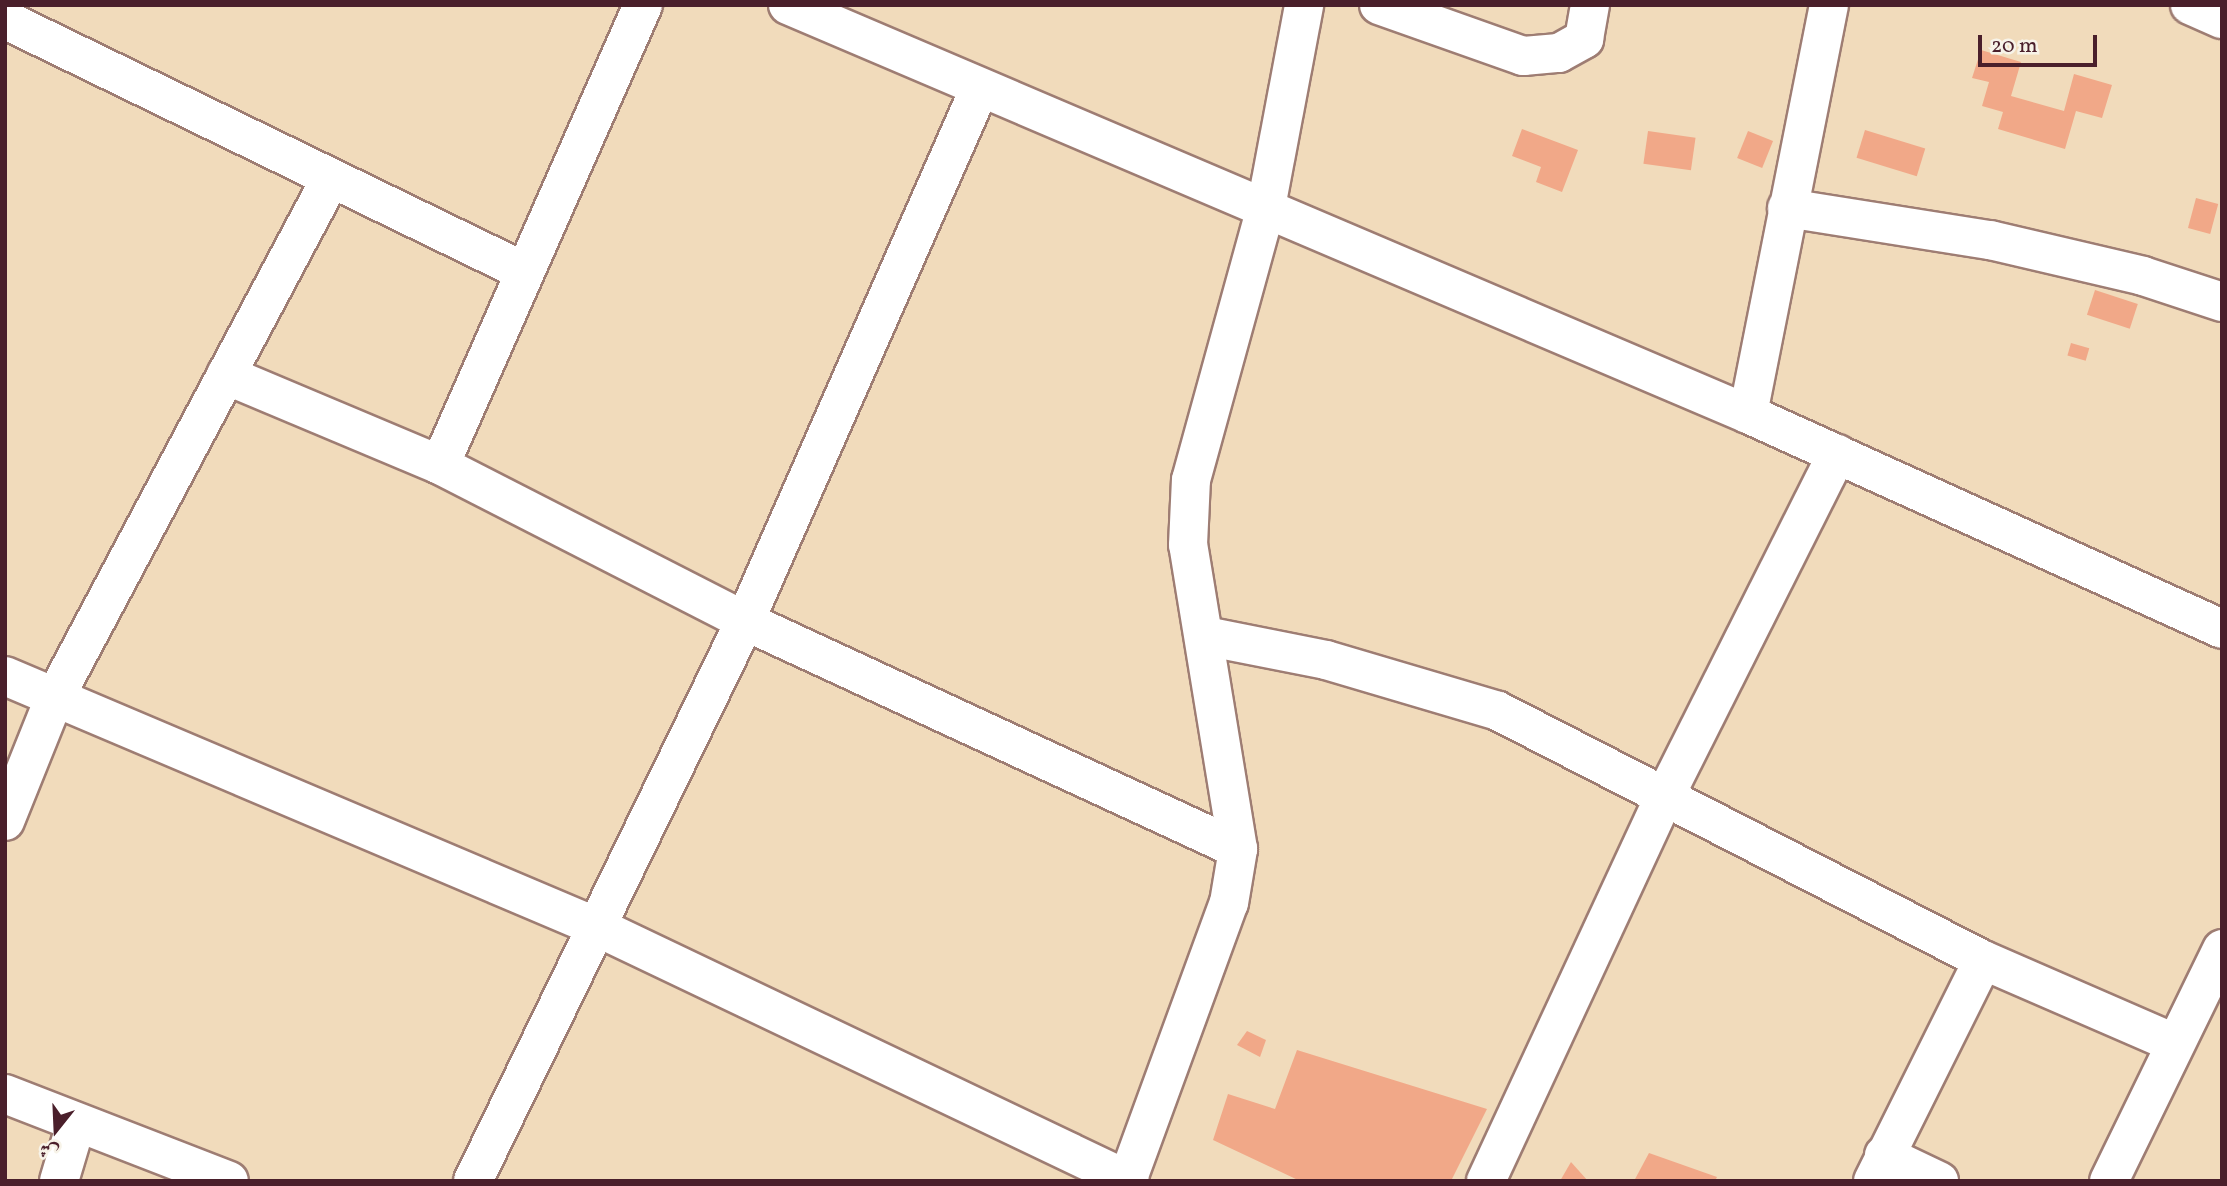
<!DOCTYPE html>
<meta charset="utf-8">
<style>
body{margin:0}
#map{position:relative;width:2227px;height:1186px;overflow:hidden;background:#f1dbbb;font-family:Vollkorn,Amiri,serif}
div>[style]{position:absolute}
.building>*{inset:0;background:#f1a888;transform-origin:0 0}
.roads{filter:drop-shadow(2px 0 #9e7d73) drop-shadow(-2px 0 #9e7d73) drop-shadow(0 2px #9e7d73) drop-shadow(0 -2px #9e7d73)}
.minor>*{height:38px;margin:-19px;padding:0 19px;transform-origin:19px;border-radius:19px;background:#fff}
span{translate:-50% -50%;white-space:nowrap;text-align:center;line-height:1.15;-webkit-text-stroke:5px #f7f3e8;paint-order:stroke}
.frame{position:absolute;inset:0;border:7px solid #4a1f2b;pointer-events:none}
.north{position:absolute;left:21px;top:1095px;width:70px;height:70px;-webkit-text-stroke:5px #f7f3e8;paint-order:stroke;rotate:198deg;font-size:19px;font-weight:700;line-height:28px;text-align:center;color:#4a1f2b}
.north::after{content:'';display:block;margin:auto;width:24px;height:32px;background:#4a1f2b;clip-path:polygon(50% 0,100% 100%,50% 72%,0 100%)}
.scale{position:absolute;left:1978px;top:35px;width:119px;height:32px;box-sizing:border-box;border:4px solid #4a1f2b;border-top:0;padding-left:9px;font-size:21px;line-height:24px;white-space:nowrap;color:#4a1f2b;-webkit-text-stroke:5px #f7f3e8;paint-order:stroke}
</style>
<div id="map">
<div class="building">
<div style="clip-path:polygon(1981px 50px,2021px 62px,2011px 96px,2064px 111px,2074px 74px,2112px 85px,2102px 118px,2076px 111px,2065px 149px,1998px 129px,2003px 112px,1982px 106px,1989px 82px,1972px 78px)"></div>
<div style="clip-path:polygon(1522px 129px,1578px 150px,1562px 192px,1536px 182px,1541px 167px,1512px 156px)"></div>
<div style="left:1865px;top:130px;width:63px;height:29px;rotate:17deg"></div>
<div style="left:1648px;top:131px;width:48px;height:33px;rotate:8deg"></div>
<div style="left:1748px;top:131px;width:27px;height:29px;rotate:22deg"></div>
<div style="left:2196px;top:198px;width:23px;height:31px;rotate:15deg"></div>
<div style="left:2095px;top:290px;width:45px;height:26px;rotate:18deg"></div>
<div style="left:2071px;top:343px;width:19px;height:13px;rotate:16deg"></div>
<div style="clip-path:polygon(1247px 1031px,1266px 1040px,1260px 1057px,1237px 1045px)"></div>
<div style="clip-path:polygon(1297px 1050px,1487px 1109px,1451px 1181px,1300px 1181px,1213px 1140px,1228px 1094px,1275px 1109px)"></div>
<div style="clip-path:polygon(1649px 1153px,1717px 1177px,1715px 1181px,1634px 1181px)"></div>
<div style="clip-path:polygon(1571px 1162px,1588px 1181px,1560px 1181px)"></div>
</div>
<div class="roads">
<div class="minor">
<div style="left:788px;top:5px;width:1043px;rotate:23.08deg"></div>
<div style="left:1748px;top:414px;width:520px;rotate:24.4deg"></div>
<div style="left:1379px;top:5px;width:153px;rotate:19.5deg"></div>
<div style="left:1523px;top:56px;width:36px;rotate:-5deg"></div>
<div style="left:1559px;top:53px;width:29px;rotate:-29deg"></div>
<div style="left:1584px;top:39px;width:35px;rotate:-80deg"></div>
<div style="left:2190px;top:5px;width:35px;rotate:24deg"></div>
<div style="left:8px;top:21px;width:570px;rotate:25.89deg"></div>
<div style="left:1787px;top:208px;width:206px;rotate:9deg"></div>
<div style="left:1990px;top:240px;width:157px;rotate:13.2deg"></div>
<div style="left:2143px;top:276px;width:83px;rotate:18.2deg"></div>
<div style="left:226px;top:375px;width:232px;rotate:22.8deg"></div>
<div style="left:440px;top:465px;width:343px;rotate:27.1deg"></div>
<div style="left:745px;top:621px;width:543px;rotate:24.82deg"></div>
<div style="left:1748px;top:414px;width:417px;rotate:-78.8deg"></div>
<div style="left:440px;top:465px;width:503px;rotate:-66.19deg"></div>
<div style="left:1205px;top:636px;width:123px;rotate:11.2deg"></div>
<div style="left:1326px;top:660px;width:179px;rotate:16.5deg"></div>
<div style="left:1498px;top:711px;width:545px;rotate:27.18deg"></div>
<div style="left:1983px;top:960px;width:208px;rotate:23.5deg"></div>
<div style="left:5px;top:676px;width:643px;rotate:22.98deg"></div>
<div style="left:597px;top:927px;width:590px;rotate:25.48deg"></div>
<div style="left:5px;top:821px;width:131px;rotate:-68.1deg"></div>
<div style="left:54px;top:699px;width:588px;rotate:-62deg"></div>
<div style="left:5px;top:1094px;width:240px;rotate:21.2deg"></div>
<div style="left:1884px;top:1155px;width:61px;rotate:25.3deg"></div>
<div style="left:59px;top:1181px;width:59px;rotate:-73.4deg"></div>
<div style="left:473px;top:1181px;width:623px;rotate:-64.09deg"></div>
<div style="left:745px;top:621px;width:580px;rotate:-66.22deg"></div>
<div style="left:1127px;top:1181px;width:296px;rotate:-69.9deg"></div>
<div style="left:1229px;top:903px;width:55px;rotate:-80.5deg"></div>
<div style="left:1238px;top:849px;width:308px;rotate:-99.3deg"></div>
<div style="left:1188px;top:545px;width:65px;rotate:-87.4deg"></div>
<div style="left:1191px;top:480px;width:283px;rotate:-74.6deg"></div>
<div style="left:1266px;top:207px;width:206px;rotate:-79.3deg"></div>
<div style="left:1486px;top:1181px;width:425px;rotate:-65.1deg"></div>
<div style="left:1665px;top:796px;width:383px;rotate:-63.3deg"></div>
<div style="left:1873px;top:1181px;width:247px;rotate:-63.5deg"></div>
<div style="left:2109px;top:1181px;width:258px;rotate:-64deg"></div>
</div>
</div>
<div class="frame"></div>
<div class="north">ش</div>
<div class="scale">20 m</div>
</div>
